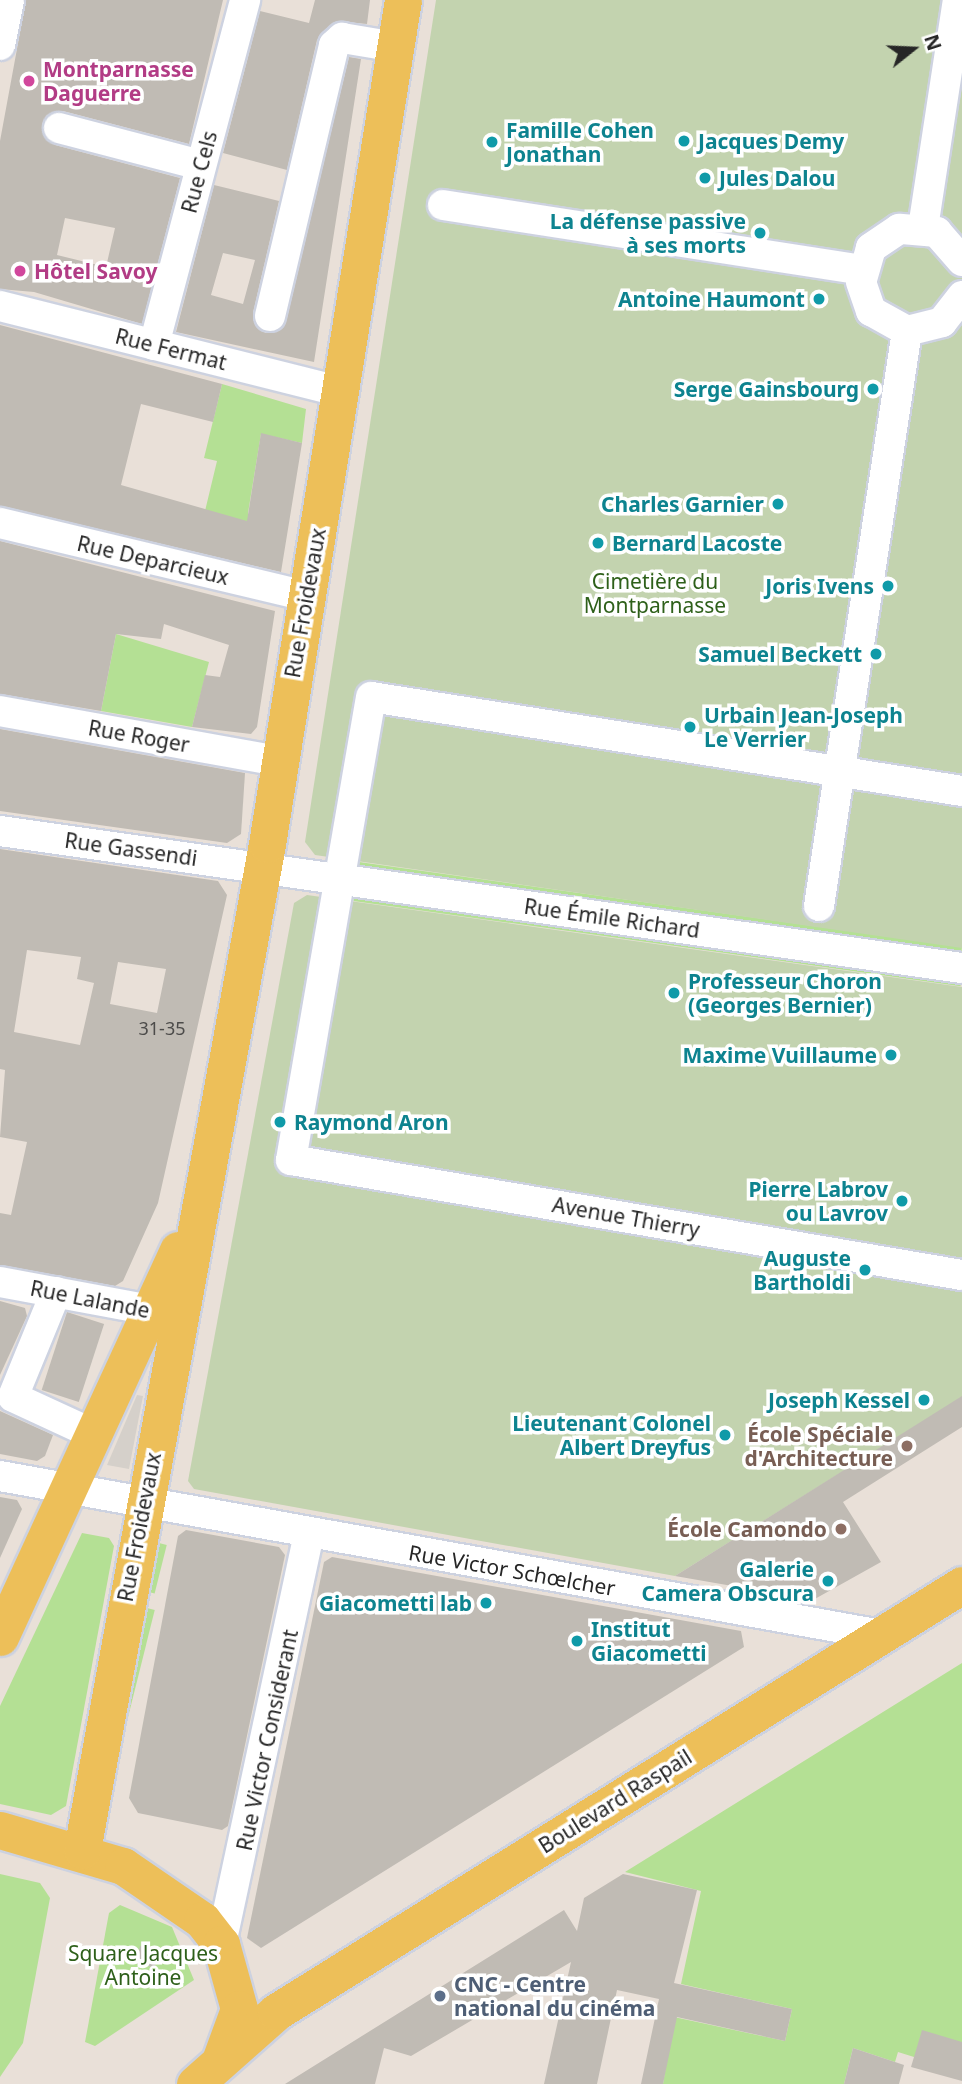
<!DOCTYPE html>
<meta charset="utf-8">
<style>
body{margin:0}
#map{position:relative;width:962px;height:2084px;overflow:hidden;background:#e9e0d8;font-family:"Noto Sans",sans-serif}
div>[style]{position:absolute}
.green>*{inset:0;background:#b4e094;transform-origin:0 0}
.cemetery>*{inset:0;background:#c3d3af}
.plaza>*{inset:0;background:#d5d0ca}
.building>*{inset:0;background:#c0bbb4;transform-origin:0 0}
.roads{filter:drop-shadow(2px 0 #cdd2e0) drop-shadow(-2px 0 #cdd2e0) drop-shadow(0 2px #cdd2e0) drop-shadow(0 -2px #cdd2e0)}
.minor>*{height:30px;margin:-15px;padding:0 15px;transform-origin:15px;border-radius:15px;background:#fff}
.major>*{height:37px;margin:-18.5px;padding:0 18.5px;transform-origin:18.5px;border-radius:18.5px;background:#edbf59}
.dots>*{width:19px;height:19px;translate:-50% -50%;box-sizing:border-box;border:4px solid #fff;border-radius:50%}
span{translate:-50% -50%;white-space:nowrap;text-align:center;line-height:1.15;-webkit-text-stroke:7px #fff;paint-order:stroke}
.number-label{font-size:18px;color:#4c4b4a}
.number-label span{-webkit-text-stroke-width:0}
.hotel-label{font-size:21px;color:#b23c85;font-weight:700}
.left{translate:0 -50%;text-align:left}
.culture-label{font-size:21px;color:#0d838f;font-weight:700}
.right{translate:-100% -50%;text-align:right}
.street-label{font-size:21px;color:#262626}
.park-label{font-size:21px;color:#2e601a}
.education-label{font-size:21px;color:#785e54;font-weight:700}
.service-label{font-size:21px;color:#4e5e75;font-weight:700}
.north{position:absolute;left:878px;top:14px;width:70px;height:70px;-webkit-text-stroke:5px #fff;paint-order:stroke;rotate:72deg;font-size:19px;font-weight:700;line-height:28px;text-align:center;color:#262626}
.north::after{content:'';display:block;margin:auto;width:24px;height:32px;background:#262626;clip-path:polygon(50% 0,100% 100%,50% 72%,0 100%)}
</style>
<div id="map">
<div class="green">
<div style="clip-path:polygon(222px 384px,306px 409px,302px 443px,261px 434px,248px 513px,252px 524px,205px 511px,217px 461px,204px 458px)"></div>
<div style="clip-path:polygon(116px 634px,209px 662px,192px 727px,101px 711px)"></div>
<div style="left:359px;top:862px;width:609px;height:12px;rotate:8deg"></div>
<div style="left:355px;top:890px;width:613px;height:11px;rotate:8deg"></div>
<div style="clip-path:polygon(82px 1533px,109px 1538px,114px 1546px,66px 1806px,51px 1815px,0 1804px,0 1706px)"></div>
<div style="left:159px;top:1543px;width:8px;height:50px;rotate:14deg"></div>
<div style="left:147px;top:1608px;width:8px;height:180px;rotate:14deg"></div>
<div style="clip-path:polygon(962px 1663px,962px 2042px,914px 2057px,898px 2052px,895px 2062px,853px 2048px,844px 2084px,663px 2084px,674px 2017px,785px 2041px,792px 2009px,681px 1984px,701px 1891px,625px 1872px)"></div>
<div style="clip-path:polygon(0 1874px,40px 1883px,50px 1898px,23px 2043px,0 2077px)"></div>
<div style="clip-path:polygon(120px 1905px,172px 1927px,194px 1980px,95px 2046px,85px 2042px,109px 1913px)"></div>
</div>
<div class="cemetery">
<div style="clip-path:polygon(436px 0,962px 0,962px 948px,315px 855px,305px 842px)"></div>
<div style="clip-path:polygon(307px 895px,962px 987px,962px 1397px,675px 1576px,194px 1489px,188px 1481px,294px 903px)"></div>
</div>
<div class="plaza">
<div style="clip-path:polygon(137px 1395px,143px 1396px,129px 1469px,107px 1465px)"></div>
</div>
<div class="building">
<div style="clip-path:polygon(evenodd,26px 0,223px 0,189px 144px,63px 111px,47px 115px,42px 124px,55px 145px,180px 178px,142px 324px,34px 292px,0 289px,0 141px,26px 0,65px 218px,115px 228px,106px 267px,57px 255px,65px 218px)"></div>
<div style="clip-path:polygon(315px 0,370px 0,367px 24px,337px 21px,317px 40px,287px 170px,223px 153px,260px 11px,309px 23px)"></div>
<div style="clip-path:polygon(evenodd,349px 57px,361px 59px,314px 362px,176px 332px,214px 185px,279px 201px,253px 313px,265px 333px,283px 327px,349px 57px,223px 253px,255px 260px,243px 304px,211px 295px,223px 253px)"></div>
<div style="clip-path:polygon(0 325px,222px 384px,213px 422px,141px 404px,121px 485px,247px 521px,261px 433px,302px 443px,281px 572px,0 506px)"></div>
<div style="clip-path:polygon(0 541px,275px 611px,257px 727px,251px 734px,192px 727px,205px 675px,220px 677px,229px 645px,164px 624px,161px 639px,116px 634px,101px 711px,0 694px)"></div>
<div style="clip-path:polygon(0 729px,245px 773px,241px 834px,227px 843px,0 811px)"></div>
<div style="clip-path:polygon(evenodd,0 849px,218px 881px,227px 895px,158px 1203px,123px 1281px,115px 1286px,0 1265px,0 1213px,11px 1215px,27px 1142px,0 1137px,5px 1070px,0 1069px,0 849px,27px 950px,81px 957px,77px 979px,94px 983px,80px 1045px,14px 1032px,27px 950px,0 849px,118px 962px,166px 969px,157px 1013px,110px 1004px,118px 962px)"></div>
<div style="clip-path:polygon(0 1301px,25px 1308px,27px 1316px,0 1375px)"></div>
<div style="left:67px;top:1312px;width:39px;height:82px;rotate:18deg"></div>
<div style="clip-path:polygon(962px 1396px,962px 1427px,843px 1502px,881px 1562px,813px 1600px,675px 1576px)"></div>
<div style="clip-path:polygon(0 1411px,53px 1435px,45px 1456px,37px 1461px,0 1454px)"></div>
<div style="clip-path:polygon(0 1497px,17px 1500px,22px 1509px,0 1558px)"></div>
<div style="clip-path:polygon(186px 1530px,279px 1547px,285px 1555px,228px 1826px,222px 1830px,138px 1813px,129px 1798px,178px 1536px)"></div>
<div style="clip-path:polygon(332px 1557px,741px 1631px,744px 1647px,261px 1948px,247px 1938px,324px 1562px)"></div>
<div style="clip-path:polygon(623px 1874px,697px 1890px,674px 1983px,792px 2009px,785px 2041px,677px 2017px,663px 2084px,641px 2084px,659px 1999px,617px 1990px,597px 2084px,544px 2084px,571px 1962px,411px 2056px,384px 2048px,375px 2084px,285px 2084px,564px 1910px,577px 1931px,584px 1898px)"></div>
<div style="left:140px;top:1946px;width:19px;height:18px;rotate:12deg"></div>
<div style="clip-path:polygon(922px 2030px,962px 2042px,962px 2081px,911px 2067px)"></div>
<div style="clip-path:polygon(853px 2048px,904px 2065px,899px 2084px,844px 2084px)"></div>
</div>
<div class="roads">
<div class="minor">
<div style="left:0;top:45px;width:46px;rotate:-78.7deg"></div>
<div style="left:59px;top:128px;width:146px;rotate:14.7deg"></div>
<div style="left:443px;top:205px;width:423px;rotate:8.8deg"></div>
<div style="left:923px;top:228px;width:231px;rotate:-81.3deg"></div>
<div style="left:962px;top:261px;width:38px;rotate:-131deg"></div>
<div style="left:937px;top:232px;width:38px;rotate:-175deg"></div>
<div style="left:899px;top:229px;width:34px;rotate:146deg"></div>
<div style="left:871px;top:248px;width:35px;rotate:106deg"></div>
<div style="left:861px;top:282px;width:31px;rotate:71deg"></div>
<div style="left:871px;top:311px;width:41px;rotate:29.1deg"></div>
<div style="left:907px;top:331px;width:36px;rotate:-14deg"></div>
<div style="left:942px;top:322px;width:33px;rotate:-52deg"></div>
<div style="left:0;top:306px;width:353px;rotate:14.1deg"></div>
<div style="left:270px;top:316px;width:278px;rotate:-76.7deg"></div>
<div style="left:334px;top:45px;width:11px;rotate:-41deg"></div>
<div style="left:342px;top:38px;width:55px;rotate:9.5deg"></div>
<div style="left:154px;top:345px;width:357px;rotate:-75.2deg"></div>
<div style="left:0;top:523px;width:315px;rotate:13.4deg"></div>
<div style="left:0;top:711px;width:282px;rotate:10.2deg"></div>
<div style="left:962px;top:791px;width:598px;rotate:-170.96deg"></div>
<div style="left:371px;top:697px;width:470px;rotate:99.8deg"></div>
<div style="left:291px;top:1160px;width:681px;rotate:9.73deg"></div>
<div style="left:0;top:831px;width:972px;rotate:8.11deg"></div>
<div style="left:819px;top:906px;width:582px;rotate:-81.3deg"></div>
<div style="left:0;top:1282px;width:175px;rotate:10.5deg"></div>
<div style="left:56px;top:1292px;width:113px;rotate:112.3deg"></div>
<div style="left:13px;top:1397px;width:88px;rotate:24.8deg"></div>
<div style="left:0;top:1476px;width:895px;rotate:10.23deg"></div>
<div style="left:221px;top:1944px;width:419px;rotate:-77.9deg"></div>
</div>
<div class="major">
<div style="left:0;top:1637px;width:426px;rotate:-65.3deg"></div>
<div style="left:0;top:1830px;width:128px;rotate:16.3deg"></div>
<div style="left:123px;top:1866px;width:96px;rotate:34.4deg"></div>
<div style="left:202px;top:1920px;width:31px;rotate:52deg"></div>
<div style="left:221px;top:1944px;width:67px;rotate:74.5deg"></div>
<div style="left:239px;top:2009px;width:52px;rotate:110.2deg"></div>
<div style="left:82px;top:1850px;width:1023px;rotate:-79.58deg"></div>
<div style="left:267px;top:844px;width:855px;rotate:-80.85deg"></div>
<div style="left:195px;top:2084px;width:108px;rotate:-41.6deg"></div>
<div style="left:276px;top:2012px;width:808px;rotate:-31.9deg"></div>
</div>
</div>
<div class="dots">
<div style="left:29px;top:81px;background:#d1479c"></div>
<div style="left:684px;top:141px;background:#0f9aa8"></div>
<div style="left:492px;top:142px;background:#0f9aa8"></div>
<div style="left:705px;top:178px;background:#0f9aa8"></div>
<div style="left:760px;top:233px;background:#0f9aa8"></div>
<div style="left:20px;top:271px;background:#d1479c"></div>
<div style="left:819px;top:299px;background:#0f9aa8"></div>
<div style="left:873px;top:389px;background:#0f9aa8"></div>
<div style="left:778px;top:504px;background:#0f9aa8"></div>
<div style="left:598px;top:543px;background:#0f9aa8"></div>
<div style="left:888px;top:586px;background:#0f9aa8"></div>
<div style="left:876px;top:654px;background:#0f9aa8"></div>
<div style="left:690px;top:727px;background:#0f9aa8"></div>
<div style="left:674px;top:993px;background:#0f9aa8"></div>
<div style="left:891px;top:1055px;background:#0f9aa8"></div>
<div style="left:280px;top:1122px;background:#0f9aa8"></div>
<div style="left:902px;top:1201px;background:#0f9aa8"></div>
<div style="left:865px;top:1270px;background:#0f9aa8"></div>
<div style="left:924px;top:1400px;background:#0f9aa8"></div>
<div style="left:725px;top:1435px;background:#0f9aa8"></div>
<div style="left:907px;top:1446px;background:#8d6e63"></div>
<div style="left:841px;top:1529px;background:#8d6e63"></div>
<div style="left:828px;top:1581px;background:#0f9aa8"></div>
<div style="left:486px;top:1603px;background:#0f9aa8"></div>
<div style="left:577px;top:1641px;background:#0f9aa8"></div>
<div style="left:440px;top:1996px;background:#5c6f8a"></div>
</div>
<div class="number-label">
<span style="left:162px;top:1028px">31-35</span>
</div>
<div class="hotel-label">
<span class="left" style="left:43px;top:81px">Montparnasse<br>Daguerre</span>
<span class="left" style="left:34px;top:271px">Hôtel Savoy</span>
</div>
<div class="culture-label">
<span class="left" style="left:506px;top:142px">Famille Cohen<br>Jonathan</span>
<span class="left" style="left:698px;top:141px">Jacques Demy</span>
<span class="left" style="left:719px;top:178px">Jules Dalou</span>
<span class="right" style="left:746px;top:233px">La défense passive<br>à ses morts</span>
<span class="right" style="left:805px;top:299px">Antoine Haumont</span>
<span class="right" style="left:859px;top:389px">Serge Gainsbourg</span>
<span class="right" style="left:764px;top:504px">Charles Garnier</span>
<span class="left" style="left:612px;top:543px">Bernard Lacoste</span>
<span class="right" style="left:874px;top:586px">Joris Ivens</span>
<span class="right" style="left:862px;top:654px">Samuel Beckett</span>
<span class="left" style="left:704px;top:727px">Urbain Jean-Joseph<br>Le Verrier</span>
<span class="left" style="left:688px;top:993px">Professeur Choron<br>(Georges Bernier)</span>
<span class="right" style="left:877px;top:1055px">Maxime Vuillaume</span>
<span class="left" style="left:294px;top:1122px">Raymond Aron</span>
<span class="right" style="left:888px;top:1201px">Pierre Labrov<br>ou Lavrov</span>
<span class="right" style="left:851px;top:1270px">Auguste<br>Bartholdi</span>
<span class="right" style="left:910px;top:1400px">Joseph Kessel</span>
<span class="right" style="left:711px;top:1435px">Lieutenant Colonel<br>Albert Dreyfus</span>
<span class="right" style="left:814px;top:1581px">Galerie<br>Camera Obscura</span>
<span class="right" style="left:472px;top:1603px">Giacometti lab</span>
<span class="left" style="left:591px;top:1641px">Institut<br>Giacometti</span>
</div>
<div class="street-label">
<span style="left:199px;top:172px;rotate:-75deg">Rue Cels</span>
<span style="left:171px;top:349px;rotate:14deg">Rue Fermat</span>
<span style="left:153px;top:560px;rotate:13deg">Rue Deparcieux</span>
<span style="left:305px;top:603px;rotate:-80deg">Rue Froidevaux</span>
<span style="left:139px;top:736px;rotate:10deg">Rue Roger</span>
<span style="left:131px;top:849px;rotate:8deg">Rue Gassendi</span>
<span style="left:612px;top:918px;rotate:8deg">Rue Émile Richard</span>
<span style="left:626px;top:1217px;rotate:10deg">Avenue Thierry</span>
<span style="left:90px;top:1299px;rotate:11deg">Rue Lalande</span>
<span style="left:139px;top:1527px;rotate:-79deg">Rue Froidevaux</span>
<span style="left:512px;top:1570px;rotate:10deg">Rue Victor Schœlcher</span>
<span style="left:267px;top:1740px;rotate:-78deg">Rue Victor Considerant</span>
<span style="left:615px;top:1801px;rotate:-32deg">Boulevard Raspail</span>
</div>
<div class="park-label">
<span style="left:655px;top:593px">Cimetière du<br>Montparnasse</span>
<span style="left:143px;top:1965px">Square Jacques<br>Antoine</span>
</div>
<div class="education-label">
<span class="right" style="left:893px;top:1446px">École Spéciale<br>d'Architecture</span>
<span class="right" style="left:827px;top:1529px">École Camondo</span>
</div>
<div class="service-label">
<span class="left" style="left:454px;top:1996px">CNC - Centre<br>national du cinéma</span>
</div>
<div class="north">N</div>
</div>
